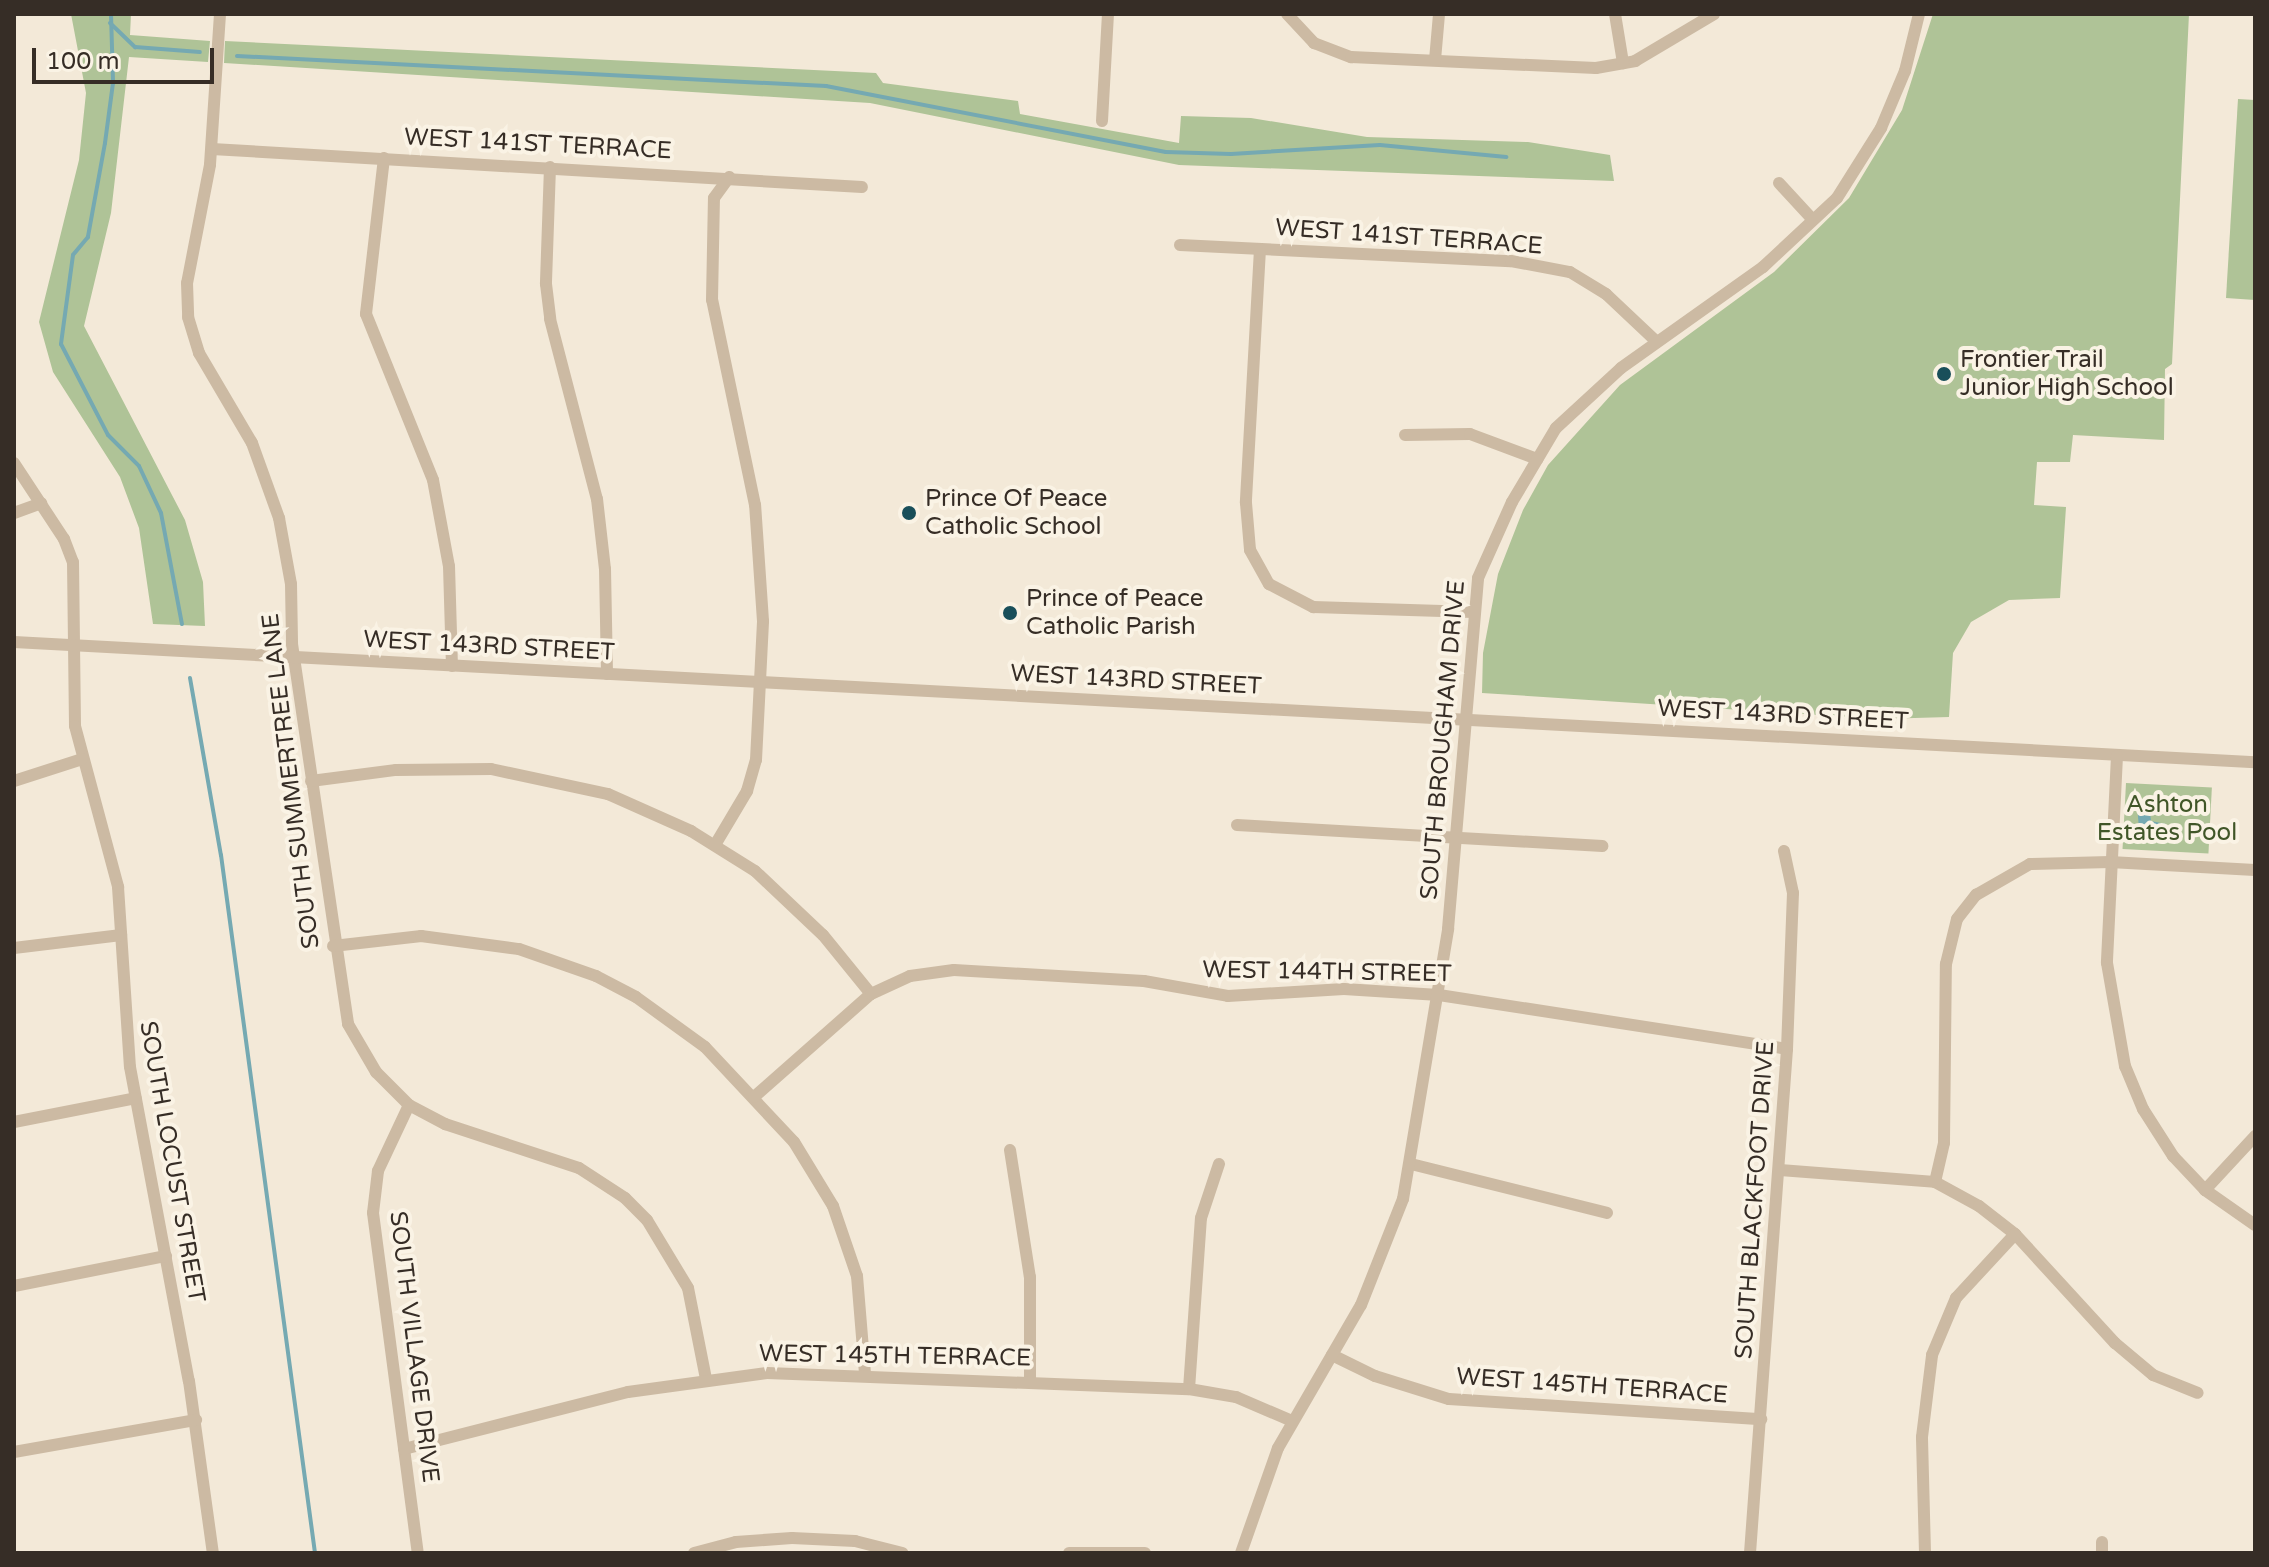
<!DOCTYPE html>
<style>
body{margin:0}
#map{position:relative;width:2269px;height:1567px;overflow:hidden;background:#f3e9d8;font-family:"Varela Round",sans-serif}
div>[style]{position:absolute}
.green>*{inset:0;background:#afc397;transform-origin:0 0}
.water>*{inset:0;background:#75a9b2}
.stream>*{height:4px;margin:-2px;padding:0 2px;transform-origin:2px;border-radius:2px;background:#75a9b2}
.minor>*{height:12px;margin:-6px;padding:0 6px;transform-origin:6px;border-radius:6px;background:#ccbaa3}
.dots>*{width:22px;height:22px;translate:-50% -50%;box-sizing:border-box;border:4px solid #faf3e5;border-radius:50%}
span{translate:-50% -50%;white-space:nowrap;text-align:center;line-height:1.15;-webkit-text-stroke:8px #faf3e5;paint-order:stroke}
.street-label{font-size:24px;color:#362d26}
.poi-label{font-size:24px;color:#362d26}
.left{translate:0 -50%;text-align:left}
.park-label{font-size:24px;color:#405628}
.frame{position:absolute;inset:0;border:16px solid #362d26;pointer-events:none}
.scale{position:absolute;left:32px;top:48px;width:182px;height:36px;box-sizing:border-box;border:4px solid #362d26;border-top:0;padding-left:10px;font-size:24px;line-height:28px;white-space:nowrap;color:#362d26;-webkit-text-stroke:6px #faf3e5;paint-order:stroke}
</style>
<div id="map">
<div class="green">
<div style="clip-path:polygon(71px 14px,131px 14px,130px 35px,210px 41px,208px 62px,129px 57px,111px 213px,84px 326px,185px 520px,203px 582px,205px 626px,153px 624px,139px 528px,120px 477px,53px 372px,39px 322px,79px 160px,86px 93px)"></div>
<div style="clip-path:polygon(1933px 14px,2189px 14px,2172px 364px,2165px 369px,2164px 440px,2073px 435px,2070px 462px,2037px 462px,2034px 505px,2066px 507px,2060px 598px,2009px 600px,1971px 622px,1953px 653px,1949px 717px,1880px 719px,1482px 693px,1483px 653px,1498px 574px,1523px 510px,1548px 465px,1620px 385px,1774px 272px,1849px 198px,1902px 110px)"></div>
<div style="clip-path:polygon(225px 41px,876px 73px,883px 83px,1018px 101px,1020px 114px,1179px 143px,1181px 116px,1251px 118px,1367px 137px,1528px 142px,1610px 155px,1614px 181px,1179px 165px,870px 103px,224px 63px)"></div>
<div style="clip-path:polygon(2238px 99px,2255px 100px,2255px 300px,2226px 298px)"></div>
<div style="left:2126px;top:783px;width:86px;height:66px;rotate:3deg"></div>
</div>
<div class="water">
<div style="clip-path:polygon(2137px 804px,2149px 804px,2151px 821px,2166px 824px,2165px 835px,2139px 829px)"></div>
</div>
<div class="stream">
<div style="left:111px;top:14px;width:69px;rotate:88.3deg"></div>
<div style="left:113px;top:83px;width:61px;rotate:97.6deg"></div>
<div style="left:105px;top:143px;width:96px;rotate:100.3deg"></div>
<div style="left:88px;top:237px;width:23px;rotate:130deg"></div>
<div style="left:73px;top:255px;width:90px;rotate:97.7deg"></div>
<div style="left:61px;top:344px;width:102px;rotate:62.7deg"></div>
<div style="left:108px;top:435px;width:44px;rotate:45deg"></div>
<div style="left:139px;top:466px;width:52px;rotate:64.9deg"></div>
<div style="left:161px;top:513px;width:113px;rotate:79.3deg"></div>
<div style="left:110px;top:23px;width:35px;rotate:44deg"></div>
<div style="left:135px;top:47px;width:65px;rotate:4.4deg"></div>
<div style="left:237px;top:56px;width:590px;rotate:2.92deg"></div>
<div style="left:826px;top:86px;width:346px;rotate:11deg"></div>
<div style="left:1166px;top:152px;width:65px;rotate:1.8deg"></div>
<div style="left:1231px;top:154px;width:149px;rotate:-3.5deg"></div>
<div style="left:1380px;top:145px;width:127px;rotate:5.4deg"></div>
<div style="left:190px;top:678px;width:180px;rotate:80.1deg"></div>
<div style="left:221px;top:855px;width:704px;rotate:82.33deg"></div>
</div>
<div class="minor">
<div style="left:220px;top:14px;width:151px;rotate:93.8deg"></div>
<div style="left:210px;top:165px;width:120px;rotate:101deg"></div>
<div style="left:187px;top:283px;width:34px;rotate:88deg"></div>
<div style="left:188px;top:317px;width:38px;rotate:73deg"></div>
<div style="left:199px;top:353px;width:104px;rotate:59.5deg"></div>
<div style="left:252px;top:443px;width:80px;rotate:70.2deg"></div>
<div style="left:279px;top:518px;width:67px;rotate:79.7deg"></div>
<div style="left:291px;top:584px;width:60px;rotate:89deg"></div>
<div style="left:292px;top:644px;width:384px;rotate:81.6deg"></div>
<div style="left:348px;top:1024px;width:56px;rotate:59.7deg"></div>
<div style="left:376px;top:1072px;width:47px;rotate:45deg"></div>
<div style="left:409px;top:1105px;width:41px;rotate:27.8deg"></div>
<div style="left:445px;top:1124px;width:141px;rotate:18.2deg"></div>
<div style="left:579px;top:1168px;width:55px;rotate:33.1deg"></div>
<div style="left:625px;top:1198px;width:31px;rotate:45deg"></div>
<div style="left:647px;top:1220px;width:79px;rotate:58.9deg"></div>
<div style="left:688px;top:1288px;width:93px;rotate:78.8deg"></div>
<div style="left:1287px;top:14px;width:40px;rotate:47deg"></div>
<div style="left:1314px;top:43px;width:40px;rotate:21deg"></div>
<div style="left:1351px;top:57px;width:245px;rotate:2.6deg"></div>
<div style="left:1596px;top:68px;width:40px;rotate:-10deg"></div>
<div style="left:1635px;top:61px;width:92px;rotate:-30.7deg"></div>
<div style="left:1615px;top:14px;width:50px;rotate:80.7deg"></div>
<div style="left:1435px;top:60px;width:46px;rotate:-85deg"></div>
<div style="left:1102px;top:121px;width:107px;rotate:-86.8deg"></div>
<div style="left:212px;top:149px;width:651px;rotate:3.35deg"></div>
<div style="left:384px;top:158px;width:157px;rotate:96.6deg"></div>
<div style="left:366px;top:314px;width:179px;rotate:68deg"></div>
<div style="left:433px;top:480px;width:87px;rotate:79.5deg"></div>
<div style="left:449px;top:566px;width:100px;rotate:88.3deg"></div>
<div style="left:550px;top:167px;width:117px;rotate:92deg"></div>
<div style="left:546px;top:284px;width:35px;rotate:83deg"></div>
<div style="left:550px;top:319px;width:186px;rotate:75.4deg"></div>
<div style="left:597px;top:499px;width:70px;rotate:83.5deg"></div>
<div style="left:605px;top:569px;width:105px;rotate:88.9deg"></div>
<div style="left:1779px;top:183px;width:50px;rotate:47.4deg"></div>
<div style="left:1180px;top:245px;width:331px;rotate:2.8deg"></div>
<div style="left:1511px;top:261px;width:60px;rotate:10.6deg"></div>
<div style="left:1570px;top:272px;width:42px;rotate:31.4deg"></div>
<div style="left:1606px;top:294px;width:70px;rotate:43.3deg"></div>
<div style="left:1260px;top:249px;width:254px;rotate:93.2deg"></div>
<div style="left:1246px;top:503px;width:47px;rotate:85.1deg"></div>
<div style="left:1250px;top:550px;width:39px;rotate:61deg"></div>
<div style="left:1269px;top:584px;width:50px;rotate:27.6deg"></div>
<div style="left:1313px;top:607px;width:161px;rotate:1.8deg"></div>
<div style="left:1405px;top:435px;width:65px;rotate:-0.9deg"></div>
<div style="left:1470px;top:434px;width:72px;rotate:20.5deg"></div>
<div style="left:14px;top:463px;width:91px;rotate:56.7deg"></div>
<div style="left:64px;top:539px;width:25px;rotate:69deg"></div>
<div style="left:73px;top:562px;width:164px;rotate:89.3deg"></div>
<div style="left:75px;top:726px;width:167px;rotate:75deg"></div>
<div style="left:118px;top:887px;width:180px;rotate:86.2deg"></div>
<div style="left:130px;top:1067px;width:319px;rotate:79.4deg"></div>
<div style="left:189px;top:1381px;width:174px;rotate:82.1deg"></div>
<div style="left:14px;top:513px;width:29px;rotate:-20deg"></div>
<div style="left:14px;top:642px;width:2244px;rotate:3.07deg"></div>
<div style="left:2117px;top:756px;width:207px;rotate:92.8deg"></div>
<div style="left:2107px;top:963px;width:105px;rotate:80.1deg"></div>
<div style="left:2125px;top:1066px;width:47px;rotate:67.3deg"></div>
<div style="left:2143px;top:1109px;width:56px;rotate:57.4deg"></div>
<div style="left:2173px;top:1156px;width:47px;rotate:46.7deg"></div>
<div style="left:2205px;top:1190px;width:61px;rotate:35deg"></div>
<div style="left:14px;top:781px;width:71px;rotate:-17.9deg"></div>
<div style="left:311px;top:781px;width:86px;rotate:-7.4deg"></div>
<div style="left:396px;top:770px;width:95px;rotate:-0.6deg"></div>
<div style="left:491px;top:769px;width:120px;rotate:12.1deg"></div>
<div style="left:608px;top:794px;width:91px;rotate:24deg"></div>
<div style="left:691px;top:831px;width:75px;rotate:32deg"></div>
<div style="left:755px;top:871px;width:93px;rotate:43.3deg"></div>
<div style="left:823px;top:935px;width:76px;rotate:50.9deg"></div>
<div style="left:1237px;top:825px;width:366px;rotate:3.3deg"></div>
<div style="left:715px;top:845px;width:63px;rotate:-59.3deg"></div>
<div style="left:747px;top:791px;width:32px;rotate:-74deg"></div>
<div style="left:756px;top:760px;width:139px;rotate:-87.1deg"></div>
<div style="left:763px;top:621px;width:116px;rotate:-93.9deg"></div>
<div style="left:755px;top:505px;width:209px;rotate:-101.8deg"></div>
<div style="left:712px;top:300px;width:102px;rotate:-88.9deg"></div>
<div style="left:714px;top:198px;width:26px;rotate:-54deg"></div>
<div style="left:333px;top:946px;width:89px;rotate:-6.5deg"></div>
<div style="left:421px;top:936px;width:99px;rotate:7.6deg"></div>
<div style="left:519px;top:949px;width:82px;rotate:19.3deg"></div>
<div style="left:596px;top:976px;width:45px;rotate:27.7deg"></div>
<div style="left:636px;top:997px;width:85px;rotate:35.9deg"></div>
<div style="left:705px;top:1047px;width:130px;rotate:46.9deg"></div>
<div style="left:794px;top:1142px;width:75px;rotate:58.6deg"></div>
<div style="left:833px;top:1206px;width:74px;rotate:71.1deg"></div>
<div style="left:857px;top:1276px;width:98px;rotate:85.3deg"></div>
<div style="left:14px;top:948px;width:108px;rotate:-6.9deg"></div>
<div style="left:754px;top:1097px;width:156px;rotate:-41.4deg"></div>
<div style="left:871px;top:994px;width:43px;rotate:-24.8deg"></div>
<div style="left:910px;top:976px;width:44px;rotate:-7.8deg"></div>
<div style="left:954px;top:970px;width:190px;rotate:3.3deg"></div>
<div style="left:1144px;top:981px;width:85px;rotate:10.1deg"></div>
<div style="left:1228px;top:996px;width:116px;rotate:-3.5deg"></div>
<div style="left:1344px;top:989px;width:95px;rotate:3.6deg"></div>
<div style="left:1439px;top:995px;width:352px;rotate:8.8deg"></div>
<div style="left:409px;top:1105px;width:73px;rotate:115.2deg"></div>
<div style="left:378px;top:1171px;width:42px;rotate:96.8deg"></div>
<div style="left:373px;top:1213px;width:343px;rotate:82.5deg"></div>
<div style="left:14px;top:1122px;width:124px;rotate:-11.1deg"></div>
<div style="left:1010px;top:1150px;width:129px;rotate:81.1deg"></div>
<div style="left:1030px;top:1277px;width:103px;rotate:90deg"></div>
<div style="left:1411px;top:1164px;width:202px;rotate:14deg"></div>
<div style="left:1780px;top:1170px;width:155px;rotate:4.4deg"></div>
<div style="left:1935px;top:1182px;width:50px;rotate:28.6deg"></div>
<div style="left:1979px;top:1206px;width:46px;rotate:37.9deg"></div>
<div style="left:2015px;top:1234px;width:148px;rotate:47.5deg"></div>
<div style="left:2115px;top:1343px;width:50px;rotate:40.1deg"></div>
<div style="left:2153px;top:1375px;width:48px;rotate:21.8deg"></div>
<div style="left:1935px;top:1182px;width:40px;rotate:-77deg"></div>
<div style="left:1944px;top:1143px;width:179px;rotate:-89.4deg"></div>
<div style="left:1946px;top:964px;width:46px;rotate:-76.3deg"></div>
<div style="left:1957px;top:919px;width:31px;rotate:-52deg"></div>
<div style="left:1976px;top:895px;width:62px;rotate:-29.9deg"></div>
<div style="left:2030px;top:864px;width:80px;rotate:-1.4deg"></div>
<div style="left:2110px;top:862px;width:145px;rotate:3.2deg"></div>
<div style="left:2205px;top:1190px;width:74px;rotate:-47.2deg"></div>
<div style="left:14px;top:1286px;width:155px;rotate:-11.2deg"></div>
<div style="left:1332px;top:1355px;width:48px;rotate:26deg"></div>
<div style="left:1375px;top:1376px;width:77px;rotate:17.3deg"></div>
<div style="left:1449px;top:1399px;width:313px;rotate:3.7deg"></div>
<div style="left:1189px;top:1389px;width:171px;rotate:-86deg"></div>
<div style="left:1201px;top:1218px;width:57px;rotate:-71.6deg"></div>
<div style="left:404px;top:1449px;width:231px;rotate:-14.3deg"></div>
<div style="left:628px;top:1392px;width:140px;rotate:-7.8deg"></div>
<div style="left:767px;top:1373px;width:422px;rotate:2.2deg"></div>
<div style="left:1189px;top:1389px;width:48px;rotate:9.7deg"></div>
<div style="left:1236px;top:1397px;width:61px;rotate:23.2deg"></div>
<div style="left:14px;top:1452px;width:185px;rotate:-10deg"></div>
<div style="left:694px;top:1553px;width:43px;rotate:-14.7deg"></div>
<div style="left:736px;top:1542px;width:56px;rotate:-4.1deg"></div>
<div style="left:792px;top:1538px;width:63px;rotate:2.7deg"></div>
<div style="left:855px;top:1541px;width:49px;rotate:14.3deg"></div>
<div style="left:1069px;top:1553px;width:76px"></div>
<div style="left:1241px;top:1553px;width:111px;rotate:-70.6deg"></div>
<div style="left:1278px;top:1448px;width:165px;rotate:-59.9deg"></div>
<div style="left:1361px;top:1305px;width:114px;rotate:-68.4deg"></div>
<div style="left:1403px;top:1199px;width:274px;rotate:-80.5deg"></div>
<div style="left:1448px;top:929px;width:352px;rotate:-85.1deg"></div>
<div style="left:1478px;top:578px;width:83px;rotate:-65.9deg"></div>
<div style="left:1512px;top:502px;width:86px;rotate:-59.3deg"></div>
<div style="left:1556px;top:428px;width:88px;rotate:-42.7deg"></div>
<div style="left:1621px;top:368px;width:174px;rotate:-35.4deg"></div>
<div style="left:1763px;top:267px;width:101px;rotate:-43deg"></div>
<div style="left:1837px;top:198px;width:83px;rotate:-57.8deg"></div>
<div style="left:1881px;top:128px;width:62px;rotate:-67.2deg"></div>
<div style="left:1905px;top:71px;width:59px;rotate:-76.2deg"></div>
<div style="left:1750px;top:1553px;width:505px;rotate:-85.8deg"></div>
<div style="left:1787px;top:1049px;width:156px;rotate:-87.8deg"></div>
<div style="left:1793px;top:893px;width:43px;rotate:-102.1deg"></div>
<div style="left:1925px;top:1553px;width:116px;rotate:-91.5deg"></div>
<div style="left:1922px;top:1437px;width:83px;rotate:-83deg"></div>
<div style="left:1932px;top:1355px;width:62px;rotate:-67.2deg"></div>
<div style="left:1956px;top:1298px;width:87px;rotate:-47.3deg"></div>
<div style="left:2102px;top:1553px;width:11px;rotate:-90deg"></div>
</div>
<div class="dots">
<div style="left:1944px;top:374px;background:#194f5a"></div>
<div style="left:909px;top:513px;background:#194f5a"></div>
<div style="left:1010px;top:613px;background:#194f5a"></div>
</div>
<div class="street-label">
<span style="left:538px;top:144px;rotate:3deg">WEST 141ST TERRACE</span>
<span style="left:1409px;top:237px;rotate:4deg">WEST 141ST TERRACE</span>
<span style="left:489px;top:646px;rotate:3deg">WEST 143RD STREET</span>
<span style="left:1136px;top:680px;rotate:3deg">WEST 143RD STREET</span>
<span style="left:1783px;top:715px;rotate:3deg">WEST 143RD STREET</span>
<span style="left:1443px;top:740px;rotate:-85deg">SOUTH BROUGHAM DRIVE</span>
<span style="left:291px;top:781px;rotate:-97deg">SOUTH SUMMERTREE LANE</span>
<span style="left:1327px;top:972px;rotate:1deg">WEST 144TH STREET</span>
<span style="left:172px;top:1162px;rotate:80deg">SOUTH LOCUST STREET</span>
<span style="left:1755px;top:1200px;rotate:-86deg">SOUTH BLACKFOOT DRIVE</span>
<span style="left:414px;top:1347px;rotate:83deg">SOUTH VILLAGE DRIVE</span>
<span style="left:895px;top:1356px;rotate:1deg">WEST 145TH TERRACE</span>
<span style="left:1592px;top:1386px;rotate:4deg">WEST 145TH TERRACE</span>
</div>
<div class="poi-label">
<span class="left" style="left:1960px;top:374px">Frontier Trail<br>Junior High School</span>
<span class="left" style="left:925px;top:513px">Prince Of Peace<br>Catholic School</span>
<span class="left" style="left:1026px;top:613px">Prince of Peace<br>Catholic Parish</span>
</div>
<div class="park-label">
<span style="left:2167px;top:819px">Ashton<br>Estates Pool</span>
</div>
<div class="frame"></div>
<div class="scale">100 m</div>
</div>
